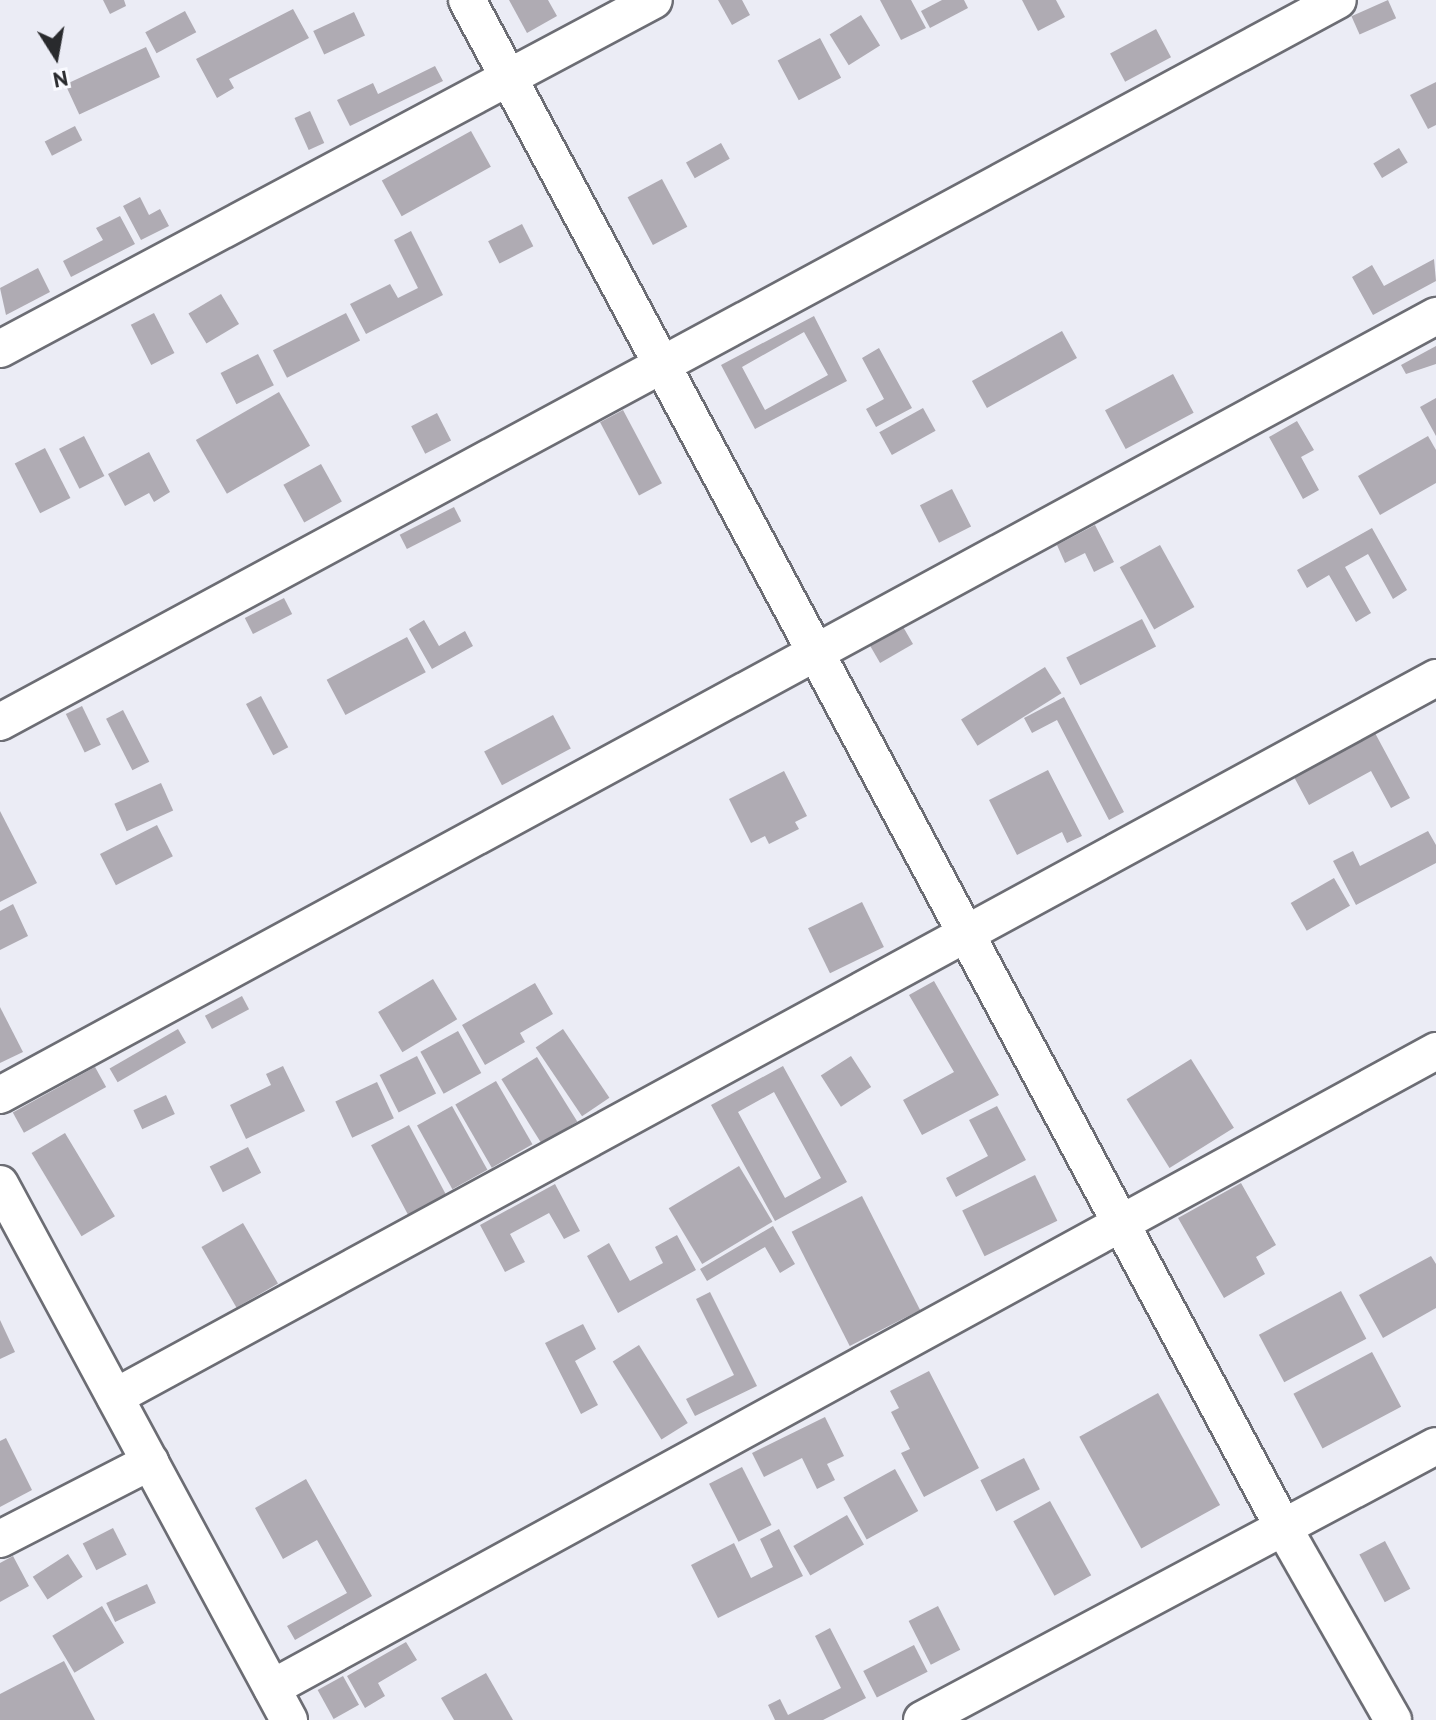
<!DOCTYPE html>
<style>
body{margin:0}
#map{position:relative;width:1436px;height:1720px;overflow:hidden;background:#ebecf5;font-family:"PT Sans",sans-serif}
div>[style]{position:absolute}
.building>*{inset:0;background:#afabb3;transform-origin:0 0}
.roads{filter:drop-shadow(2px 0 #6c6d74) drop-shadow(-2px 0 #6c6d74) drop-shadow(0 2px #6c6d74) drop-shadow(0 -2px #6c6d74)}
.street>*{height:36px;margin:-18px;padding:0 18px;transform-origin:18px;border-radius:18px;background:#fff}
span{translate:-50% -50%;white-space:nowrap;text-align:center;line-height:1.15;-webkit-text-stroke:8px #f9faff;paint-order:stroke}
.north{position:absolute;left:16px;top:16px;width:80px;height:80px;-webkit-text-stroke:6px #f9faff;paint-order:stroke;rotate:169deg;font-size:22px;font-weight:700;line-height:32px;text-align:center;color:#292a2d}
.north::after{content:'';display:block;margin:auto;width:28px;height:36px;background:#292a2d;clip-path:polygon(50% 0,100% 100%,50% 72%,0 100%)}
</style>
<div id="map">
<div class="building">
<div style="clip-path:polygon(103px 0,124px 0,126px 6px,110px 14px)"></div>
<div style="clip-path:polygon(509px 0,548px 0,557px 16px,527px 33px)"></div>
<div style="clip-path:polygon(718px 0,742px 0,750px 15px,732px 25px)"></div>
<div style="clip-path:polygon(880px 0,911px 0,926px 28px,901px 40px)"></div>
<div style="clip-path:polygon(942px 0,964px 0,968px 8px,930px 28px,921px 11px)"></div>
<div style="clip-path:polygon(1022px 0,1056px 0,1065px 17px,1038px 31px)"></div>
<div style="left:1388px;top:0;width:20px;height:40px;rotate:66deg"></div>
<div style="clip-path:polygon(293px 9px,309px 38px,229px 79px,234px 88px,217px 98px,196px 59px)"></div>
<div style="left:185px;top:11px;width:24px;height:45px;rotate:62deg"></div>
<div style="left:354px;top:12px;width:26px;height:45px;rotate:65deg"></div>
<div style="left:861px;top:15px;width:36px;height:37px;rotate:58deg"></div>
<div style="left:1156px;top:29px;width:32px;height:52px;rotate:62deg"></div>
<div style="left:820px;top:38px;width:45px;height:48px;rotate:62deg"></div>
<div style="left:146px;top:47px;width:33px;height:89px;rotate:65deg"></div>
<div style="clip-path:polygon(435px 66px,443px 81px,350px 126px,337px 100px,373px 83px,378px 94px)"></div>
<div style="clip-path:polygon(1436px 82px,1436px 125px,1428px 129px,1410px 95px)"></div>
<div style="left:310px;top:111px;width:35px;height:17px;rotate:66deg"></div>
<div style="left:75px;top:126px;width:16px;height:34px;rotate:63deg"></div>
<div style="left:471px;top:131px;width:41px;height:102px;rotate:61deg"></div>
<div style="left:721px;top:143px;width:18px;height:40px;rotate:61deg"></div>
<div style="left:1399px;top:148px;width:17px;height:30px;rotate:59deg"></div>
<div style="left:662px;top:179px;width:54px;height:39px;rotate:62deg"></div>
<div style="clip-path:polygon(140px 197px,149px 215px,160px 209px,169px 226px,141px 240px,123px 206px)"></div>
<div style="clip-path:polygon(120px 216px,135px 244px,71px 277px,63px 261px,103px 240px,96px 228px)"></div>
<div style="left:522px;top:224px;width:25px;height:38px;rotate:63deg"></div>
<div style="clip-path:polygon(411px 231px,443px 295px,366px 334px,350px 304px,390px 284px,398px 298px,418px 288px,394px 240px)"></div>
<div style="clip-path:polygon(1434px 259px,1436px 281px,1373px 315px,1352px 277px,1372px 265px,1384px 286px)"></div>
<div style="clip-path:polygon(38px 268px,50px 292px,6px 315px,0 288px)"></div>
<div style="left:221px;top:294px;width:35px;height:38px;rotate:59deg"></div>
<div style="left:154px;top:313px;width:45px;height:26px;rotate:63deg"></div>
<div style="left:346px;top:313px;width:31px;height:82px;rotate:63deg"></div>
<div style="clip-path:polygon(evenodd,814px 316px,847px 381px,755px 429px,721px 365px,814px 316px,804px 332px,828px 375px,765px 410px,742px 367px,804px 332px)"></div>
<div style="left:1062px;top:331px;width:31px;height:103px;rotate:61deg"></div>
<div style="clip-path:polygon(1436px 346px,1436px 364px,1406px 374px,1401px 365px)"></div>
<div style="clip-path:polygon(879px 348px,912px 408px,876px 427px,866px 409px,884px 399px,862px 358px)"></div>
<div style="left:258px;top:354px;width:35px;height:42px;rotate:63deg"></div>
<div style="left:1173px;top:374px;width:44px;height:77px;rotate:62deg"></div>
<div style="left:279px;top:392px;width:62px;height:96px;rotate:60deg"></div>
<div style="clip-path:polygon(1436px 398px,1436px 436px,1420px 407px)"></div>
<div style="left:923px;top:408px;width:26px;height:50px;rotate:61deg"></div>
<div style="left:623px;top:410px;width:83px;height:26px;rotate:62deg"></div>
<div style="left:437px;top:413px;width:31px;height:29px;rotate:63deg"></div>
<div style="clip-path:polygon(1297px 421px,1314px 450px,1301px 457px,1319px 490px,1303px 499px,1269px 437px)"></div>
<div style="left:84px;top:436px;width:45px;height:28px;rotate:63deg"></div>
<div style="clip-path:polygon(1428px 436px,1436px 450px,1436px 483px,1380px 515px,1358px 476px)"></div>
<div style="left:45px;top:448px;width:56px;height:34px;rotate:63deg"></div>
<div style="clip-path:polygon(149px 452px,170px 492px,154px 502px,149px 493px,125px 506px,108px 474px)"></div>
<div style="left:321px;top:464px;width:43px;height:43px;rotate:61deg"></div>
<div style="left:952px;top:489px;width:42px;height:36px;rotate:63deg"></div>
<div style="left:454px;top:507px;width:16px;height:61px;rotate:63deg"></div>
<div style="clip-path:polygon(1095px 525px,1114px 562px,1094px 572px,1085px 553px,1065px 563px,1057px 545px)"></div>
<div style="clip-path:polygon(1372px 528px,1407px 590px,1393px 599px,1368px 554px,1345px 567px,1371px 613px,1356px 622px,1329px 575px,1307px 588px,1297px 570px)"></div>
<div style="left:1160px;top:545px;width:71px;height:46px;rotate:61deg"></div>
<div style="left:284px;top:598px;width:18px;height:44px;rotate:63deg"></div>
<div style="left:1142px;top:619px;width:31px;height:85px;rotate:63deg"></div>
<div style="clip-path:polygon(424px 620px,439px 646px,465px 631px,473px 646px,432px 669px,409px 629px)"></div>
<div style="left:902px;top:625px;width:22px;height:38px;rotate:60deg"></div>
<div style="left:407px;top:637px;width:40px;height:91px;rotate:62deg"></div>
<div style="left:1045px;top:667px;width:31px;height:99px;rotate:58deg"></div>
<div style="left:261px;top:696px;width:58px;height:17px;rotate:62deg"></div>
<div style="clip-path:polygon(1064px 697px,1124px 812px,1109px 820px,1057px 720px,1032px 733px,1024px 718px)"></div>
<div style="left:82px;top:706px;width:43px;height:18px;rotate:64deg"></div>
<div style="left:123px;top:710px;width:58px;height:19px;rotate:63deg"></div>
<div style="left:553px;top:715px;width:38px;height:78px;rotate:62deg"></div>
<div style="clip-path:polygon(1375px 733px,1410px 798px,1391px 808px,1371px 771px,1309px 805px,1294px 777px)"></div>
<div style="clip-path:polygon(1048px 770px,1082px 836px,1067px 843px,1062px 832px,1017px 855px,989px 800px)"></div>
<div style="clip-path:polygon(784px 771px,807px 816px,795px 822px,799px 829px,769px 844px,765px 836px,751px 843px,729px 799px)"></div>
<div style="left:161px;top:783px;width:30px;height:51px;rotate:66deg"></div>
<div style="clip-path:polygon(0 811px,37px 883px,0 902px)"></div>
<div style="left:157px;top:825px;width:35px;height:64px;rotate:63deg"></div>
<div style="clip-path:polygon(1428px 831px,1436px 845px,1436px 863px,1356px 905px,1333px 861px,1353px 851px,1360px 866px)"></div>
<div style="left:1334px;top:878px;width:32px;height:50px;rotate:60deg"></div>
<div style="left:862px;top:902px;width:50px;height:60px;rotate:64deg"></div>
<div style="clip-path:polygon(13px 904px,28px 936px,0 950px,0 911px)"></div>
<div style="left:433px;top:979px;width:47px;height:64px;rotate:59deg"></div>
<div style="clip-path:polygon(934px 981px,999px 1095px,922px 1135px,903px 1100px,954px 1072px,909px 995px)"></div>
<div style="clip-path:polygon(535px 983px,553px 1014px,520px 1033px,525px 1042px,485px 1065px,462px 1025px)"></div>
<div style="left:242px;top:996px;width:15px;height:42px;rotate:62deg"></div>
<div style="clip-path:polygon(0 1007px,23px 1052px,0 1063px)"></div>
<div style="left:178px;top:1029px;width:16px;height:79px;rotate:60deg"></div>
<div style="left:563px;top:1029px;width:83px;height:33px;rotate:56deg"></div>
<div style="left:458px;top:1031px;width:48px;height:43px;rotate:61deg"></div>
<div style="left:417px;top:1056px;width:42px;height:42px;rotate:63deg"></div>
<div style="left:851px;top:1056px;width:37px;height:36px;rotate:57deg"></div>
<div style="left:537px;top:1057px;width:76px;height:42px;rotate:58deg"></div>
<div style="left:1191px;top:1059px;width:81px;height:76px;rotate:58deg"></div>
<div style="clip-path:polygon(283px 1066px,305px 1111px,246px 1139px,230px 1105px,271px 1085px,266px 1074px)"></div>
<div style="clip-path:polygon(evenodd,783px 1066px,847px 1182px,775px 1221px,711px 1105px,783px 1066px,774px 1092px,821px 1178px,785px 1198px,738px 1112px,774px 1092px)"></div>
<div style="left:95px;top:1067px;width:23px;height:94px;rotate:61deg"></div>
<div style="left:496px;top:1081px;width:73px;height:47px;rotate:60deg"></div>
<div style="left:377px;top:1082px;width:40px;height:46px;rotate:65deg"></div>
<div style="left:166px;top:1095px;width:21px;height:36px;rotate:65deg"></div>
<div style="left:452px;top:1106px;width:73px;height:40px;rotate:61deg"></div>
<div style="clip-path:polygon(997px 1106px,1026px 1160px,956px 1197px,946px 1178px,988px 1156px,969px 1120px)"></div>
<div style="left:409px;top:1125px;width:80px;height:43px;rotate:62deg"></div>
<div style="left:65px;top:1133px;width:97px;height:39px;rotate:59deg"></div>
<div style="left:248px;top:1147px;width:29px;height:43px;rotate:63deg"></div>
<div style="left:739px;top:1166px;width:65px;height:82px;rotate:59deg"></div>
<div style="left:1035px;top:1175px;width:51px;height:81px;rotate:64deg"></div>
<div style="clip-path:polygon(1241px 1183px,1276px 1245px,1256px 1257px,1265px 1274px,1224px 1298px,1178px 1218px)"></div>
<div style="clip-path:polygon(555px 1184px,580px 1231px,564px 1239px,549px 1213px,510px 1234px,525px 1262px,505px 1272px,480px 1225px)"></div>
<div style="left:862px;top:1196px;width:128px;height:79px;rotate:63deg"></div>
<div style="left:243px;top:1223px;width:70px;height:48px;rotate:60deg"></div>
<div style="clip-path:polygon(773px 1226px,795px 1264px,780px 1273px,765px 1247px,707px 1281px,700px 1269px)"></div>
<div style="clip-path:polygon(677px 1235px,696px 1270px,618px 1313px,587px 1256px,609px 1243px,630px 1281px,663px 1263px,655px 1247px)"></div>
<div style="clip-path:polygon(1431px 1256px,1436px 1264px,1436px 1308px,1383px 1338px,1359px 1295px)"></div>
<div style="left:1341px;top:1291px;width:54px;height:93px;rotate:62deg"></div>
<div style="clip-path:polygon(710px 1292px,757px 1386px,695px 1416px,686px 1399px,734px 1375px,696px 1299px)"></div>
<div style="clip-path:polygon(0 1320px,15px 1352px,0 1359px)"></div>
<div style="clip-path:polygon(583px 1324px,596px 1349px,575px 1361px,598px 1405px,581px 1414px,545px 1343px)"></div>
<div style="left:639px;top:1345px;width:92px;height:31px;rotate:58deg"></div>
<div style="left:1372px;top:1352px;width:62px;height:89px;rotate:62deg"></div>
<div style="clip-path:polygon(929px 1371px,979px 1468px,924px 1497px,901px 1453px,910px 1449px,891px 1412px,899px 1408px,890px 1391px)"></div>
<div style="left:1158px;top:1393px;width:128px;height:90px;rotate:61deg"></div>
<div style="clip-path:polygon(825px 1417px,844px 1456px,827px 1464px,835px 1480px,817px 1489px,802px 1458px,764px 1477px,752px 1453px)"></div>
<div style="clip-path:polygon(6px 1438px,32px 1490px,0 1507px,0 1441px)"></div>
<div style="left:1024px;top:1458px;width:35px;height:49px;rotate:63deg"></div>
<div style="left:742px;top:1467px;width:65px;height:37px;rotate:63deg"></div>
<div style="left:895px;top:1469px;width:48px;height:59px;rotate:61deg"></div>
<div style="clip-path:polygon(306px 1479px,372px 1596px,295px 1640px,287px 1626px,347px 1593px,317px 1540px,283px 1559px,255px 1508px)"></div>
<div style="left:1050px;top:1501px;width:85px;height:42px;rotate:61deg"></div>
<div style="left:847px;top:1515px;width:34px;height:62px;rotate:60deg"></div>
<div style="left:113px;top:1528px;width:30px;height:34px;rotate:63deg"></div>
<div style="clip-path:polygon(779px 1529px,803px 1576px,718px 1618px,691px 1565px,734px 1543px,751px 1578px,773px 1567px,760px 1539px)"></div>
<div style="left:1385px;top:1541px;width:54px;height:29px;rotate:62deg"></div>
<div style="left:68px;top:1554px;width:27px;height:42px;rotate:57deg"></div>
<div style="clip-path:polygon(13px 1556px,29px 1586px,0 1602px,0 1563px)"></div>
<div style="left:147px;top:1584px;width:21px;height:45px;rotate:65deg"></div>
<div style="left:102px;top:1606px;width:43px;height:58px;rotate:59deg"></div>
<div style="left:938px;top:1606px;width:49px;height:33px;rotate:63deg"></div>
<div style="clip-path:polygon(830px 1628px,866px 1698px,823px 1720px,775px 1720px,768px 1705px,780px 1699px,788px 1715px,841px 1688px,815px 1636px)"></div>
<div style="clip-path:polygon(406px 1642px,417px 1660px,378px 1683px,385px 1696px,365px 1708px,347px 1676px)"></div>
<div style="left:914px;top:1645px;width:30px;height:57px;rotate:63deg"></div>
<div style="clip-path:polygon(64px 1661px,95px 1720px,0 1720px,0 1694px)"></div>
<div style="clip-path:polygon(486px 1673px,513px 1720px,454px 1720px,441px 1698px)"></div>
<div style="left:343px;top:1676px;width:33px;height:29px;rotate:61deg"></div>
</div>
<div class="roads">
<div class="street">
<div style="left:467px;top:0;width:1731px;rotate:61.88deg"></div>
<div style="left:1283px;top:1527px;width:222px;rotate:60.3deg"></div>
<div style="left:0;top:349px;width:741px;rotate:-28.09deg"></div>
<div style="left:0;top:722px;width:1520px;rotate:-28.35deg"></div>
<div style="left:0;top:1095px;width:1634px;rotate:-28.48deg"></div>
<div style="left:0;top:1184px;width:609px;rotate:61.67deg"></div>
<div style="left:115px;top:1397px;width:1504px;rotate:-28.56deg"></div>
<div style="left:0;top:1539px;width:169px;rotate:-27.2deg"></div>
<div style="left:272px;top:1688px;width:1327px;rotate:-28.69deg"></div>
<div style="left:922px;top:1720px;width:582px;rotate:-28.06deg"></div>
</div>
</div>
<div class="north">N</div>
</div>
